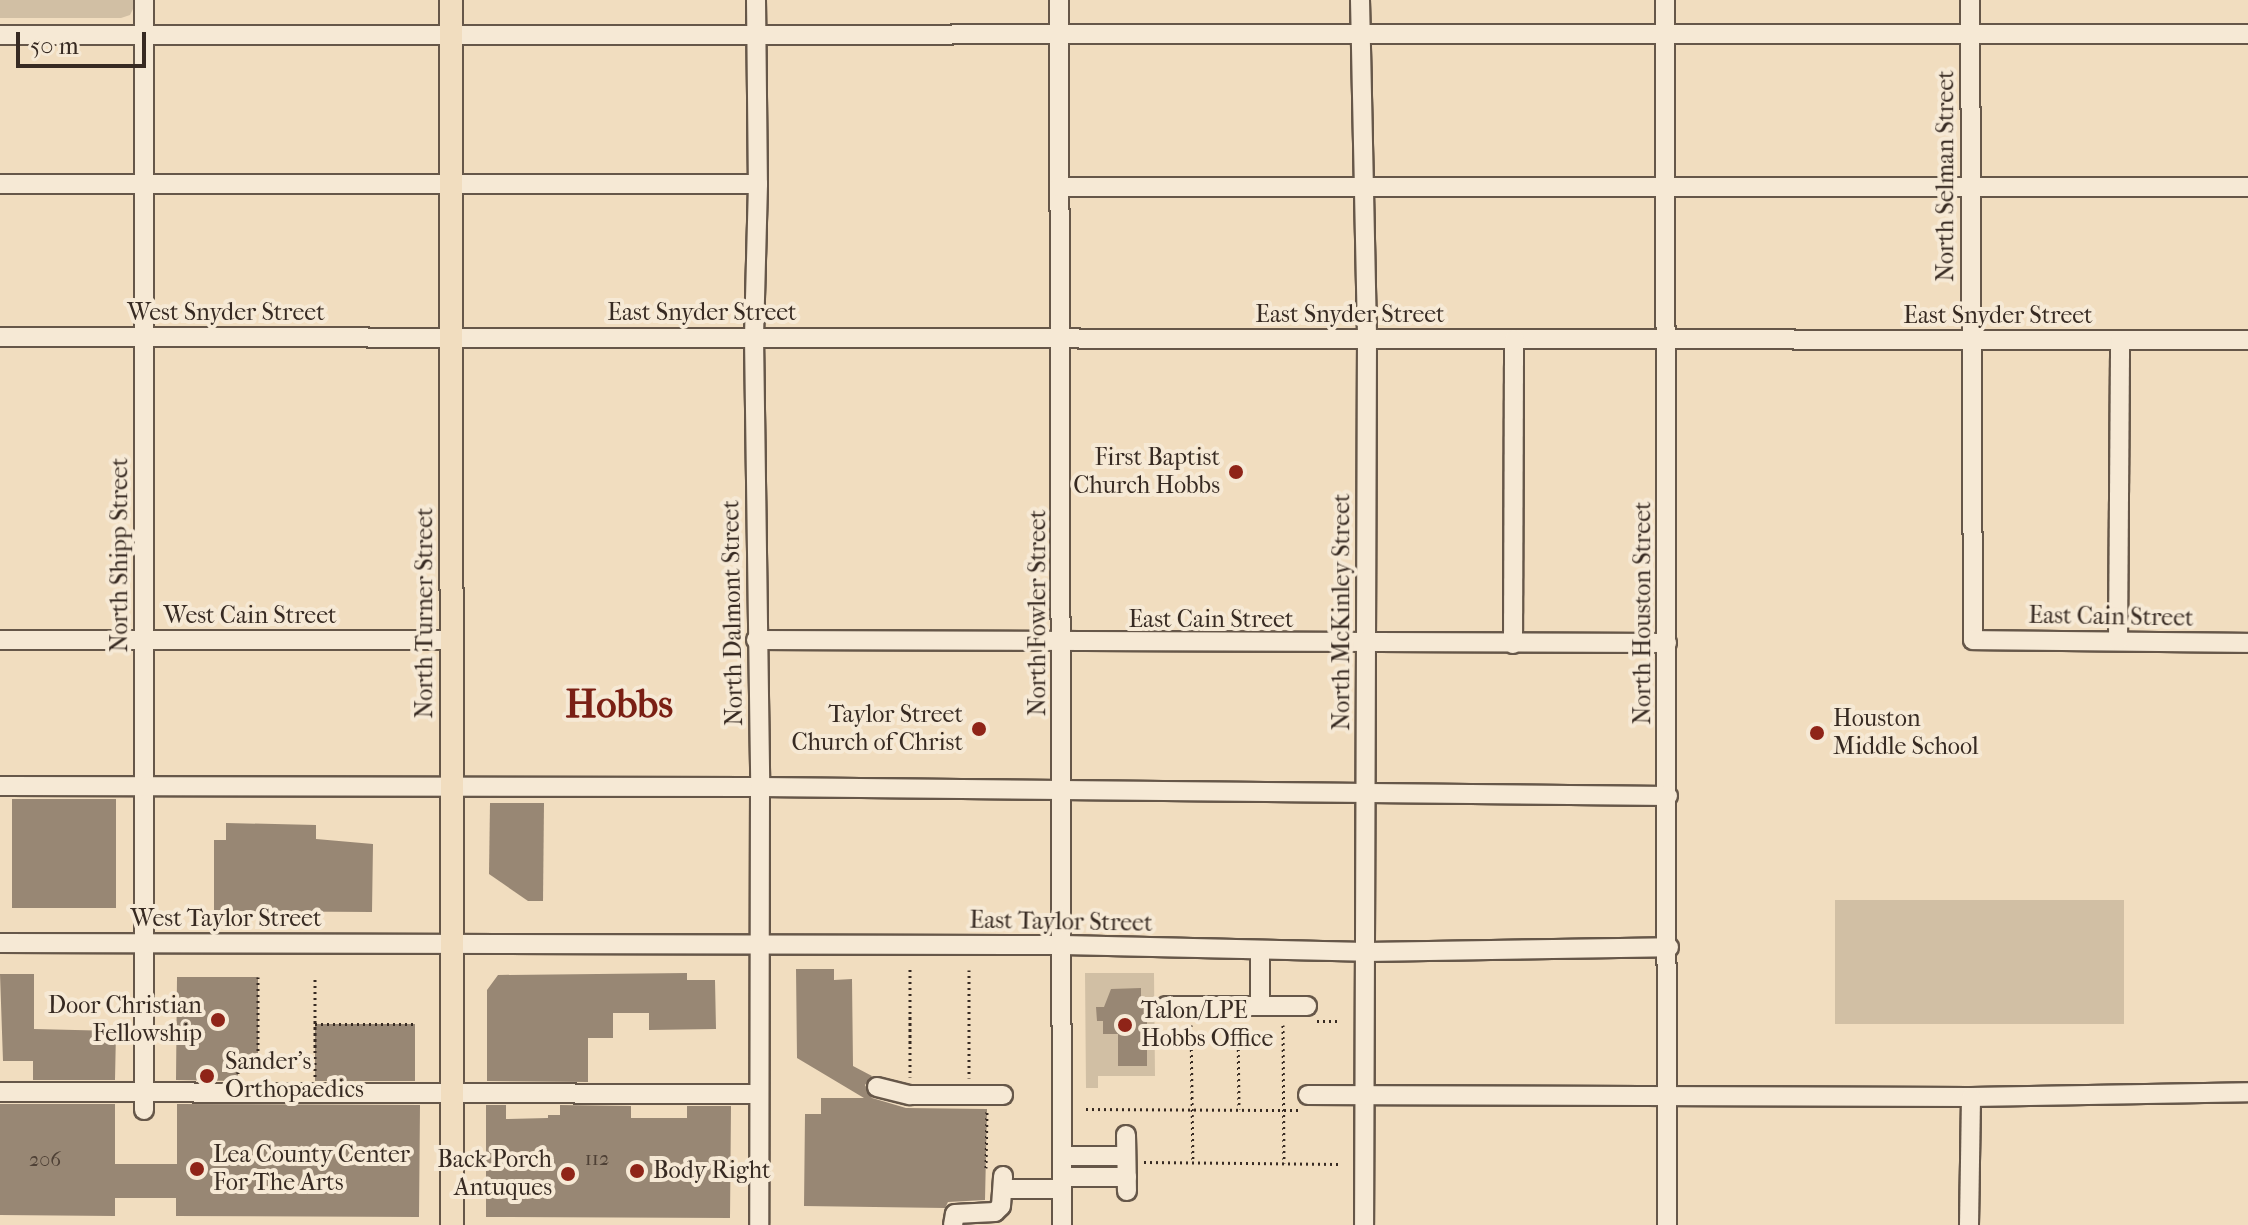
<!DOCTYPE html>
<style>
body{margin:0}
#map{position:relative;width:2248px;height:1225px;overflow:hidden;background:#f1ddbf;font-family:"IM FELL French Canon",serif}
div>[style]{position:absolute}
.green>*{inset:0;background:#d1bfa4;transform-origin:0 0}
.building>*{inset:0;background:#988774;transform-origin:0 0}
.path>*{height:3px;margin-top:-1.5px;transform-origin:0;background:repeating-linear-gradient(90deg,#372a22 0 2px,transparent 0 6px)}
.roads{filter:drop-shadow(2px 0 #665749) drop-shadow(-2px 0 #665749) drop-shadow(0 2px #665749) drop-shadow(0 -2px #665749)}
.minor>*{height:18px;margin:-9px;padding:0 9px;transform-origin:9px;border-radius:9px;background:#f6e9d5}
.major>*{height:22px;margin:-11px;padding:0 11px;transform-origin:11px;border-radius:11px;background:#f1ddbf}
.dots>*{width:22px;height:22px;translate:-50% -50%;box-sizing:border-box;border:4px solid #f6e9d5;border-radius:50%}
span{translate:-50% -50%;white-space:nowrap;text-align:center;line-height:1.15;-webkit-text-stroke:8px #f6e9d5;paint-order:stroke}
.number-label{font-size:20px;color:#4f4136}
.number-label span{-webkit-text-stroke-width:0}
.street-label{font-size:24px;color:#372a22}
.poi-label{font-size:24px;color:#372a22}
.right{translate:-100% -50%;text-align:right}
.left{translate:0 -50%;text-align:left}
.town-label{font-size:40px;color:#7a1f14;font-weight:700}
.scale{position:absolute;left:16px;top:32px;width:130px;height:36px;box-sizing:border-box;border:4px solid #372a22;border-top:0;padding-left:10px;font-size:24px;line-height:28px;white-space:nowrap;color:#372a22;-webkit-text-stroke:6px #f6e9d5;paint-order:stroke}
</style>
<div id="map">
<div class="green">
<div style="clip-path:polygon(0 0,135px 0,135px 5px,130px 15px,121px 18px,0 18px)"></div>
<div style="left:1835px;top:900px;width:289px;height:124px"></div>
<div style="clip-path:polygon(1085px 973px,1154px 973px,1155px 1076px,1098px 1076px,1098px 1088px,1086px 1088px)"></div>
</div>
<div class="building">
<div style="left:12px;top:799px;width:104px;height:109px"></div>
<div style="clip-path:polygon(490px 803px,544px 803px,543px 901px,528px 901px,489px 874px)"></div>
<div style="clip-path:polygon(226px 823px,316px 825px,316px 839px,373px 844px,372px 912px,214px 911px,214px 840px,226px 840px)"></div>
<div style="clip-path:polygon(796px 969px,834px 969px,834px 980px,852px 979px,853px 1066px,872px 1076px,865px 1085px,872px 1098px,906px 1108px,987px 1109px,985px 1200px,948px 1202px,945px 1208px,804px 1206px,805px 1114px,821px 1114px,821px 1098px,864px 1098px,797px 1058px)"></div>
<div style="clip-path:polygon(687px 973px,687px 980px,715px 980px,716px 1029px,649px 1030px,649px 1013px,613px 1013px,613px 1038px,588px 1038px,588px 1082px,487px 1081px,487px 990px,498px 975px)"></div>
<div style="clip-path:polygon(0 974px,34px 974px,34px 1029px,116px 1031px,115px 1080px,33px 1080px,33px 1061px,3px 1061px)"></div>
<div style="clip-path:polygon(177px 977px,258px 977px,258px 1063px,238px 1063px,238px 1081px,176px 1080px)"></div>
<div style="clip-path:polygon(1141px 988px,1141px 1002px,1147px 1002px,1147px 1066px,1118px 1066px,1118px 1034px,1103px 1034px,1103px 1021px,1097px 1021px,1096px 1007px,1104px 1007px,1111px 989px)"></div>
<div style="left:315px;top:1024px;width:100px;height:57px"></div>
<div style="clip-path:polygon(0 1104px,115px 1104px,115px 1164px,177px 1164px,177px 1104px,420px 1105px,419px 1217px,176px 1216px,176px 1198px,115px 1198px,115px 1216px,0 1215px)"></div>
<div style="clip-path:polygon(486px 1105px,506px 1105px,506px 1119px,548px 1118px,548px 1115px,560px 1115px,560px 1105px,631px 1106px,631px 1118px,687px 1118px,687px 1106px,731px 1106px,730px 1218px,486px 1217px)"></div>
</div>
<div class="path">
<div style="left:910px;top:969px;width:108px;rotate:90deg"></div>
<div style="left:969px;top:970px;width:108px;rotate:90deg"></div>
<div style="left:1317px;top:1021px;width:20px"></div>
<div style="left:315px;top:1024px;width:100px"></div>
<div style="left:1191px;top:1025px;width:137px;rotate:89.2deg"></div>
<div style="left:1238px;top:1025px;width:84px;rotate:89.3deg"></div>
<div style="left:1283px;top:1025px;width:138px;rotate:89.6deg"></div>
<div style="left:238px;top:1074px;width:11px;rotate:-90deg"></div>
<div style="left:238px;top:1063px;width:20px"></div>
<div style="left:258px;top:1063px;width:86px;rotate:-90deg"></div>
<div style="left:315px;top:1077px;width:101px;rotate:-90deg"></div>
<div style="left:1086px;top:1109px;width:212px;rotate:0.3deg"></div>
<div style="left:1144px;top:1162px;width:194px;rotate:0.6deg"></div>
<div style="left:986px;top:1168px;width:57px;rotate:-89deg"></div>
</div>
<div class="roads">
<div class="minor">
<div style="left:144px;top:0;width:1110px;rotate:90deg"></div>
<div style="left:756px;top:0;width:184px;rotate:89.4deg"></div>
<div style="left:758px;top:184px;width:153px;rotate:91.5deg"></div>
<div style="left:754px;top:337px;width:450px;rotate:89.2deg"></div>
<div style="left:760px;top:787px;width:438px;rotate:90.1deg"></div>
<div style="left:1059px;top:0;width:1225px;rotate:89.86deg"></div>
<div style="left:1360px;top:0;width:339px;rotate:88.8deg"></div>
<div style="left:1367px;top:339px;width:886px;rotate:90.19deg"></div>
<div style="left:1665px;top:0;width:1225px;rotate:89.91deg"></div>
<div style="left:1970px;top:0;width:640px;rotate:89.73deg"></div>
<div style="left:1973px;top:640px;width:275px;rotate:0.6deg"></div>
<div style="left:0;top:35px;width:2248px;rotate:-0.03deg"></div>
<div style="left:0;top:184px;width:758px"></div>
<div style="left:1059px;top:187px;width:1189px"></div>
<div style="left:0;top:337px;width:2248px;rotate:0.08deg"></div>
<div style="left:0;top:640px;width:451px"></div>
<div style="left:756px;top:640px;width:911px;rotate:0.19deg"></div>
<div style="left:2118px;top:641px;width:301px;rotate:-89.6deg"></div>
<div style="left:1513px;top:644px;width:305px;rotate:-89.8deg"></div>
<div style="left:0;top:786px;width:760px;rotate:0.08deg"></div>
<div style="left:760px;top:787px;width:908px;rotate:0.57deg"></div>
<div style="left:0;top:943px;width:1063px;rotate:0.11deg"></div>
<div style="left:1063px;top:945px;width:303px;rotate:1.3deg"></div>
<div style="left:1366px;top:952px;width:303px;rotate:-0.9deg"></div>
<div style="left:1260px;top:950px;width:56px;rotate:90deg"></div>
<div style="left:1166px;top:1006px;width:141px"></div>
<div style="left:877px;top:1087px;width:34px;rotate:14deg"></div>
<div style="left:910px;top:1095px;width:93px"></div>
<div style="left:0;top:1092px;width:759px;rotate:0.15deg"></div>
<div style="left:1308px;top:1095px;width:663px;rotate:0.17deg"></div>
<div style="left:1971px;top:1097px;width:277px;rotate:-1deg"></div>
<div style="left:1126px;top:1135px;width:56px;rotate:89deg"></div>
<div style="left:1062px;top:1156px;width:64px"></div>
<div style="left:1062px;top:1177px;width:65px"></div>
<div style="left:1003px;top:1189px;width:59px"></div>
<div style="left:953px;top:1225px;width:11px;rotate:-80deg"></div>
<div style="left:955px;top:1214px;width:40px;rotate:-2.9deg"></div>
<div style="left:995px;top:1212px;width:8px;rotate:-45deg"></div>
<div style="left:1001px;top:1206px;width:30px;rotate:-86deg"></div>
<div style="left:1969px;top:1225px;width:128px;rotate:-89.1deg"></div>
</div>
<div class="major">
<div style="left:451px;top:0;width:1225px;rotate:89.95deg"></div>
</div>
</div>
<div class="dots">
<div style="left:1236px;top:472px;background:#8f2418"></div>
<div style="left:979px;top:729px;background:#8f2418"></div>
<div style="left:1817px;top:733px;background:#8f2418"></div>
<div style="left:218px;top:1020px;background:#8f2418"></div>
<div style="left:1125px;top:1025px;background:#8f2418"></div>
<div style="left:207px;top:1076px;background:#8f2418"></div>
<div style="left:197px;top:1169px;background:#8f2418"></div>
<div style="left:637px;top:1171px;background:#8f2418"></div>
<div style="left:568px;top:1174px;background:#8f2418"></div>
</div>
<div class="number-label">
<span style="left:597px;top:1158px">112</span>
<span style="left:45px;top:1159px">206</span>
</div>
<div class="street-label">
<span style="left:1946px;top:176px;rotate:-90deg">North Selman Street</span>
<span style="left:226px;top:313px">West Snyder Street</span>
<span style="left:702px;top:313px">East Snyder Street</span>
<span style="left:1350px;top:315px">East Snyder Street</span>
<span style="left:1998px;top:316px">East Snyder Street</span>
<span style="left:120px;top:555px;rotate:-90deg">North Shipp Street</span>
<span style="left:1342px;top:612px;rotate:-90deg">North McKinley Street</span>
<span style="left:425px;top:613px;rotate:-90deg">North Turner Street</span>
<span style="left:733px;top:613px;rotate:-91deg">North Dalmont Street</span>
<span style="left:1038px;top:613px;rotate:-90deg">North Fowler Street</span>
<span style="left:1643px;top:613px;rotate:-90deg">North Houston Street</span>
<span style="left:250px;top:616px">West Cain Street</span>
<span style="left:2111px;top:617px;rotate:1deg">East Cain Street</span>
<span style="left:1211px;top:620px">East Cain Street</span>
<span style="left:226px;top:919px">West Taylor Street</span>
<span style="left:1061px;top:922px;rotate:1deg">East Taylor Street</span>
</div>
<div class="poi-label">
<span class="right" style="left:1220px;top:472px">First Baptist<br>Church Hobbs</span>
<span class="right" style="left:963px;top:729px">Taylor Street<br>Church of Christ</span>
<span class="left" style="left:1833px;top:733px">Houston<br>Middle School</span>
<span class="right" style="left:202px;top:1020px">Door Christian<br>Fellowship</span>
<span class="left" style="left:1141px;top:1025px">Talon/LPE<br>Hobbs Office</span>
<span class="left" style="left:225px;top:1076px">Sander's<br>Orthopaedics</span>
<span class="left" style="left:213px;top:1169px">Lea County Center<br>For The Arts</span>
<span class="right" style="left:552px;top:1174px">Back Porch<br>Antuques</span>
<span class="left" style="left:653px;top:1171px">Body Right</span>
</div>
<div class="town-label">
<span style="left:619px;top:704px">Hobbs</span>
</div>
<div class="scale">50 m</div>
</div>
